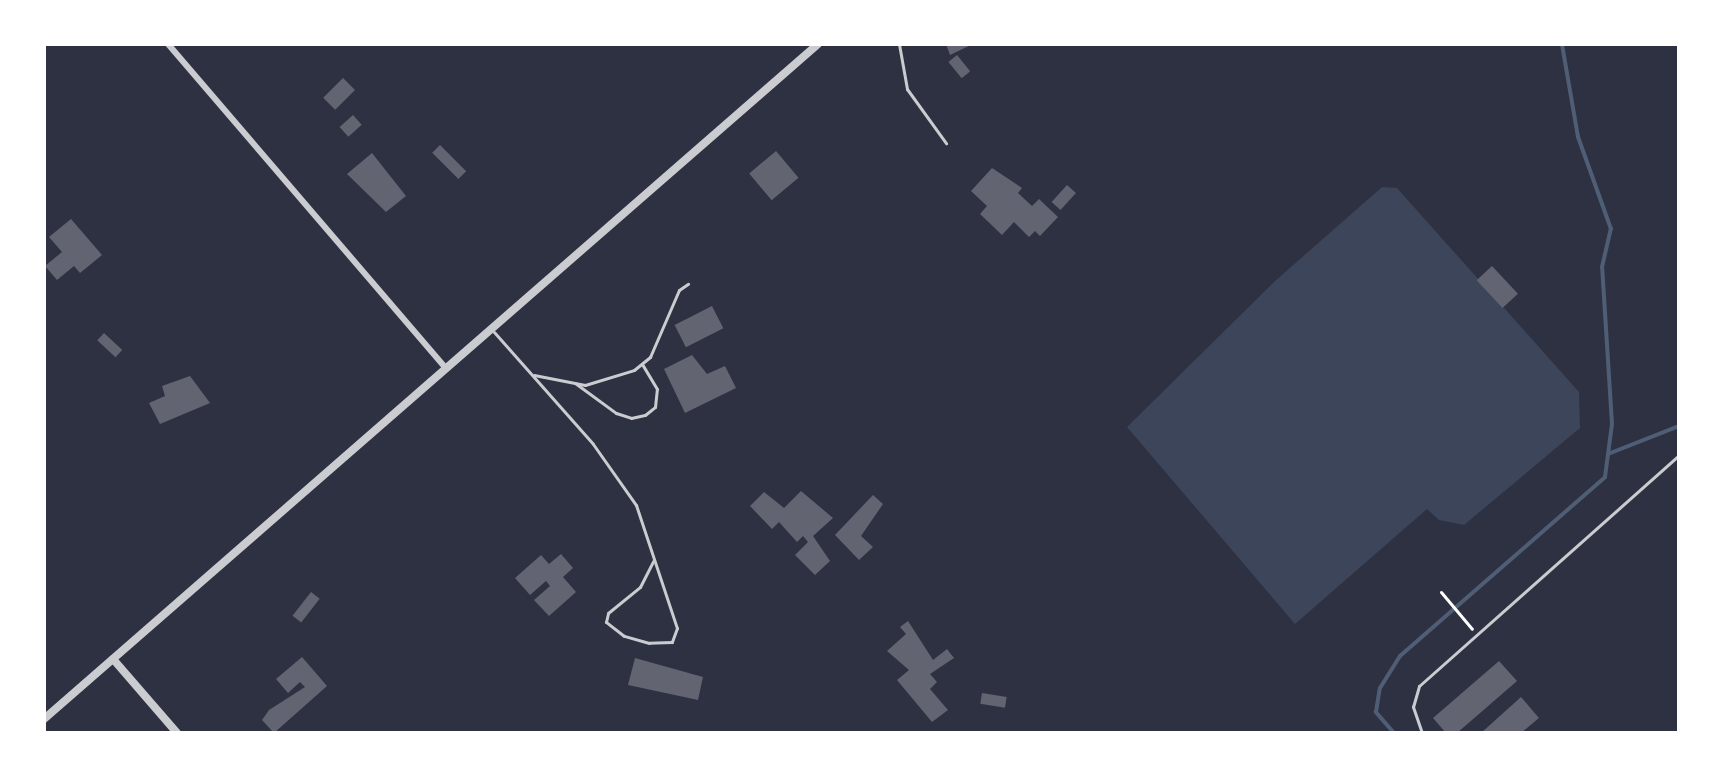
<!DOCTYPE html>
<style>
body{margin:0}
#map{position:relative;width:1723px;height:777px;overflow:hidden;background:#2d3142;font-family:Signika,sans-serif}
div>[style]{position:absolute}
.green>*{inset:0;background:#3c4559}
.stream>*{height:4px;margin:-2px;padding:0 2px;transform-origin:2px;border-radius:2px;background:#4f5d75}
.building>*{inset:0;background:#626471;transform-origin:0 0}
.path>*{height:3px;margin:-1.5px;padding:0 1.5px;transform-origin:1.5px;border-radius:1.5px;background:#fff}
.service>*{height:3px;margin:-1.5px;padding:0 1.5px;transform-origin:1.5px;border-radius:1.5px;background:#caccd0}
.minor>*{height:6px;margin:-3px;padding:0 3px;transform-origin:3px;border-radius:3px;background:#caccd0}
.tertiary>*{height:8px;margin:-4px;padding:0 4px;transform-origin:4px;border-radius:4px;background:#caccd0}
span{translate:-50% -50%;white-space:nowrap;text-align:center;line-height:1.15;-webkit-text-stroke:7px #fff;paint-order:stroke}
.frame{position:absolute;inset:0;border:46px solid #fff;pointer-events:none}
</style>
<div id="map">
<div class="green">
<div style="clip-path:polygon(1382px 187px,1397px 188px,1579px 392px,1580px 428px,1464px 525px,1439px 520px,1427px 509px,1295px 624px,1127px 427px,1275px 281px)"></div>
</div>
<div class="stream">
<div style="left:1608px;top:454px;width:76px;rotate:-21.5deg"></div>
<div style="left:1394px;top:733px;width:28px;rotate:-131deg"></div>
<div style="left:1376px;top:712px;width:24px;rotate:-81deg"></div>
<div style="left:1380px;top:688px;width:38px;rotate:-58deg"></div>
<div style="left:1400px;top:656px;width:272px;rotate:-41.1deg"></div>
<div style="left:1605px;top:477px;width:53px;rotate:-82.5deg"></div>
<div style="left:1612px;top:424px;width:157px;rotate:-93.6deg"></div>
<div style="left:1602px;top:267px;width:39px;rotate:-77deg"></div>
<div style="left:1611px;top:229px;width:98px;rotate:-109.7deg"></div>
<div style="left:1578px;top:137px;width:94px;rotate:-99.8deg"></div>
</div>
<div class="building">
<div style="clip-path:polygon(946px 44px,973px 44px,950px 55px)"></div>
<div style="left:957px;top:55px;width:21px;height:11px;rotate:51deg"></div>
<div style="left:343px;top:78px;width:17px;height:28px;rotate:45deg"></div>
<div style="left:353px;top:115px;width:13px;height:18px;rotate:48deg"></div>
<div style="left:440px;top:145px;width:37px;height:11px;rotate:45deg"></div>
<div style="left:776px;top:151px;width:35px;height:35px;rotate:50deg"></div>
<div style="clip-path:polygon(372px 153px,406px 196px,386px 212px,347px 174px)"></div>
<div style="clip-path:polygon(992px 168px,1022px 188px,1018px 193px,1032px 206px,1039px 199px,1058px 217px,1040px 236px,1035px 231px,1029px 237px,1014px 222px,1002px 235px,980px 214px,987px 206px,971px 191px)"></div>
<div style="left:1067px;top:185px;width:12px;height:23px;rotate:42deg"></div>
<div style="clip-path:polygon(71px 219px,102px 255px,80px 273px,74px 266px,57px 280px,45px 266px,62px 252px,49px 237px)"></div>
<div style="left:1492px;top:266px;width:38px;height:21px;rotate:47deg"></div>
<div style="left:712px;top:306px;width:25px;height:42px;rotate:63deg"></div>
<div style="left:104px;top:333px;width:25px;height:10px;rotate:43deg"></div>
<div style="clip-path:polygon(692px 355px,707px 374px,725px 366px,736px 388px,685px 413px,664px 369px)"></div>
<div style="clip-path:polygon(190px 376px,210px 403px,160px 424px,149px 403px,165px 396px,162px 386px)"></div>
<div style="clip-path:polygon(801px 491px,833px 518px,813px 536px,830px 561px,815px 575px,795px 555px,808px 542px,803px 536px,797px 542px,779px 522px,772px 529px,750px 506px,764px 492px,784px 508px)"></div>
<div style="clip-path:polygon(873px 495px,883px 504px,861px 536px,873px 547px,859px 560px,835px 535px)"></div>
<div style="clip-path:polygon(561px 554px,573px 568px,563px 577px,576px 592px,549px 616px,534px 600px,550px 586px,546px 581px,530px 595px,515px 578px,541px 555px,549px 564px)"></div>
<div style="left:311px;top:592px;width:11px;height:30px;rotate:38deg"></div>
<div style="clip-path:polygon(908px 621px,933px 660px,947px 649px,954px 658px,930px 674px,937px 682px,930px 689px,948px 710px,932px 722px,897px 680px,909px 670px,887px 651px,906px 634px,900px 627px)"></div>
<div style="clip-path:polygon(302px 657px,327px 686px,274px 733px,262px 720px,269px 710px,305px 687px,300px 682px,288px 693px,276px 679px)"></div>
<div style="clip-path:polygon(635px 658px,703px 677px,698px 700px,628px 685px)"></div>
<div style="clip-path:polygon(1499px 661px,1517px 681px,1457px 733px,1446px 733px,1433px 718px)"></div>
<div style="left:982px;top:693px;width:25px;height:11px;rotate:9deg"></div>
<div style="clip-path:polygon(1521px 697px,1539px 718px,1521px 733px,1481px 733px)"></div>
</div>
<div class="path">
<div style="left:1441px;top:592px;width:48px;rotate:50deg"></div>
</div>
<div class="service">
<div style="left:899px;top:44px;width:46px;rotate:79.9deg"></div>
<div style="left:907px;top:89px;width:67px;rotate:54.2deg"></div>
<div style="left:494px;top:332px;width:149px;rotate:48.5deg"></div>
<div style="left:593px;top:444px;width:75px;rotate:54.8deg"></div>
<div style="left:636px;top:505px;width:130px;rotate:71.6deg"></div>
<div style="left:677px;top:628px;width:15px;rotate:110deg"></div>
<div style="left:672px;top:642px;width:23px;rotate:178deg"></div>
<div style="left:649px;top:643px;width:26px;rotate:-164deg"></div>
<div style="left:624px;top:636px;width:23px;rotate:-142deg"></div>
<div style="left:606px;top:622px;width:9px;rotate:-77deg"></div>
<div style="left:608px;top:613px;width:41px;rotate:-39.1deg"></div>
<div style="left:640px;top:587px;width:29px;rotate:-63deg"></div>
<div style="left:534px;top:375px;width:52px;rotate:11.1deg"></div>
<div style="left:585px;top:385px;width:51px;rotate:-17deg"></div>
<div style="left:634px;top:370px;width:21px;rotate:-39deg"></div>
<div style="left:650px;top:357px;width:73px;rotate:-66.6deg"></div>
<div style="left:679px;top:290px;width:11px;rotate:-34deg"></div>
<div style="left:575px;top:383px;width:51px;rotate:36.2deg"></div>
<div style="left:616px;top:413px;width:16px;rotate:18deg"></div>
<div style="left:631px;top:418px;width:14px;rotate:-12deg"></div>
<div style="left:645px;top:415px;width:13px;rotate:-39deg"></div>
<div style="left:655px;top:407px;width:18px;rotate:-84deg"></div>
<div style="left:657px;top:389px;width:29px;rotate:-121deg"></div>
<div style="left:1422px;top:733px;width:28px;rotate:-109deg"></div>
<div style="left:1413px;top:707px;width:22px;rotate:-74deg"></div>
<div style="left:1419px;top:686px;width:348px;rotate:-41.6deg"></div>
</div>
<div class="minor">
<div style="left:168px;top:44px;width:427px;rotate:49.4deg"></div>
</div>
<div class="tertiary">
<div style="left:113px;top:659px;width:98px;rotate:49.1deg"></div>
<div style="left:44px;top:719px;width:1027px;rotate:-41.09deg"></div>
</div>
<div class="frame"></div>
</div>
